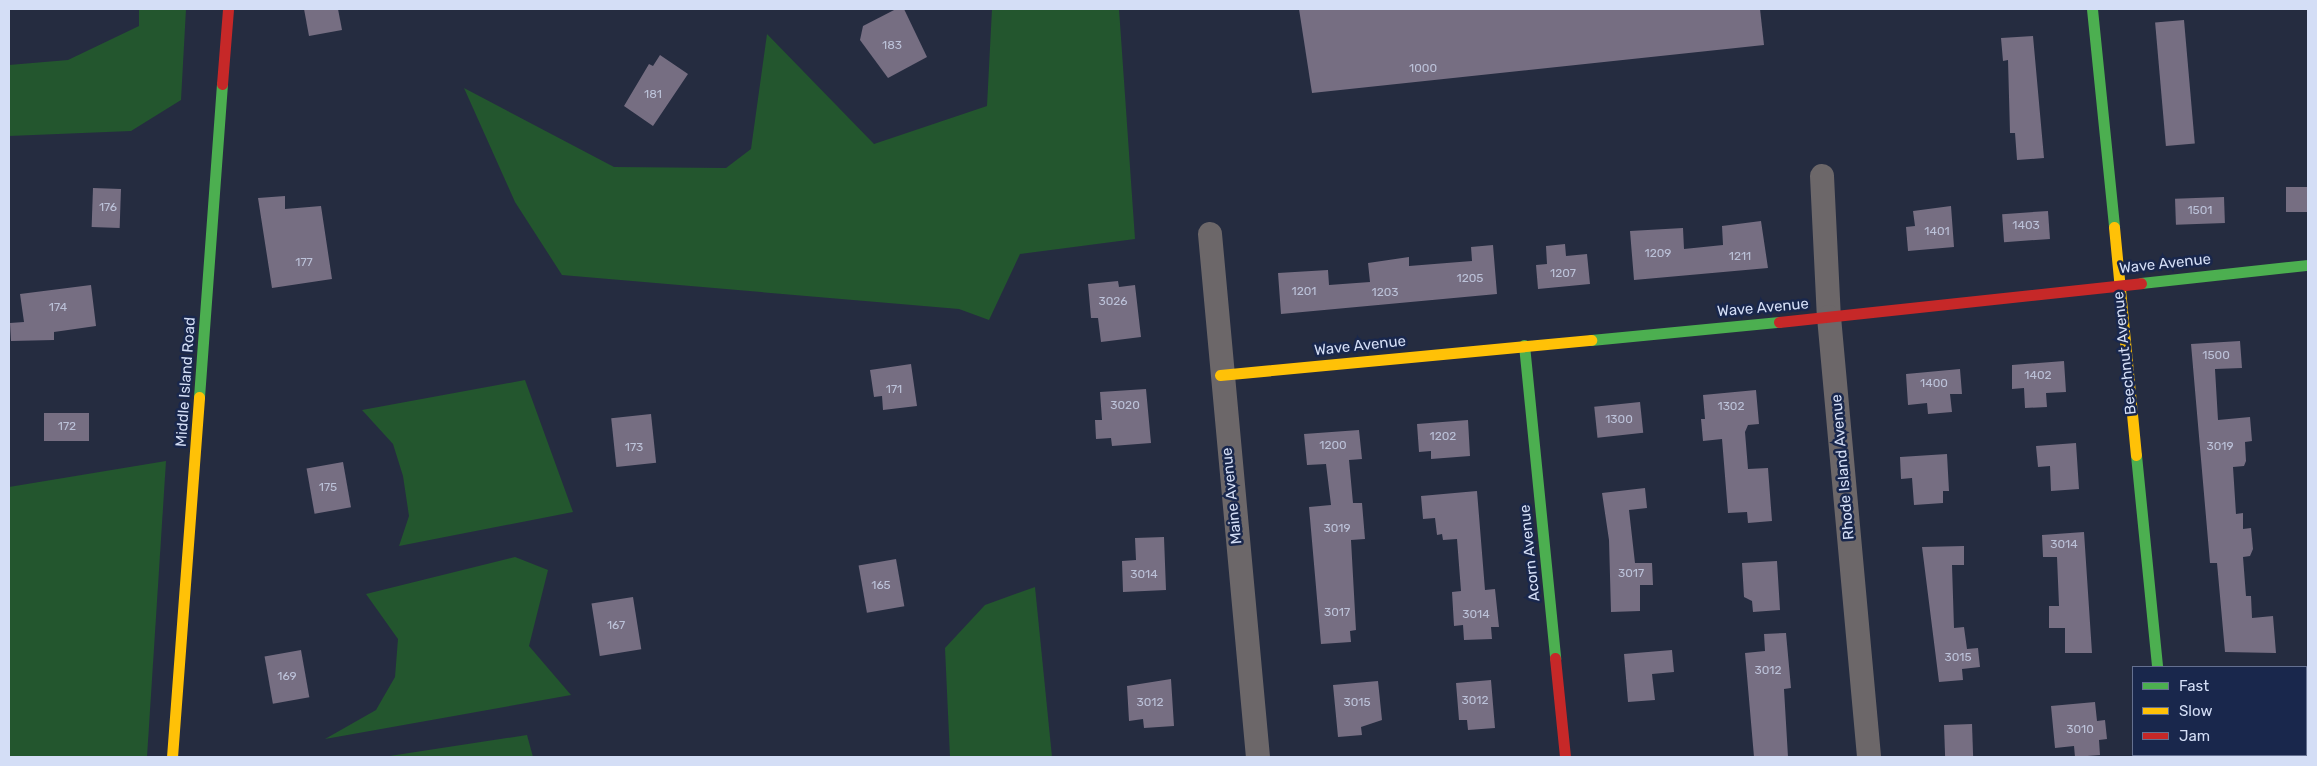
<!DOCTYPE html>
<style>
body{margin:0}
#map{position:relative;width:2317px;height:766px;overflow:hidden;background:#252c40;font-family:Rubik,sans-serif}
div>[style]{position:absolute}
.forest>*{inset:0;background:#23562e}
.building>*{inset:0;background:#766e82;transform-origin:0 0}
.street>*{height:24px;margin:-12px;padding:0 12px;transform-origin:12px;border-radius:12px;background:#6c6769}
.fast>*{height:11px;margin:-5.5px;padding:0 5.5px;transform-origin:5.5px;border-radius:5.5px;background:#4caf50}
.slow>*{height:11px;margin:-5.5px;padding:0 5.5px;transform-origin:5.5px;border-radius:5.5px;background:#ffc107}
.jam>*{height:11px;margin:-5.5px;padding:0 5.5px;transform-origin:5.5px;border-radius:5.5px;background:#c62828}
span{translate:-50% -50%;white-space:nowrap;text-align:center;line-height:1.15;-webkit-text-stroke:5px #19274c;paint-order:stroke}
.number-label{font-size:12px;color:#bcc2d9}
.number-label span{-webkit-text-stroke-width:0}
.street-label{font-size:15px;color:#d4def6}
.frame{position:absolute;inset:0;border:10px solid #d4def6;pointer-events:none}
.legend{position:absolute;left:2132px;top:666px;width:175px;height:90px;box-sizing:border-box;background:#19274c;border:1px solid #647090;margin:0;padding:6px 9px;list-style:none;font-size:15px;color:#d4def6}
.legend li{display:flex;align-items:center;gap:10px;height:25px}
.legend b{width:25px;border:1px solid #647090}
</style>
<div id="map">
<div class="forest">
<div style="clip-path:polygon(139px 9px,186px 9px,181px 100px,131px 131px,9px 136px,9px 65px,68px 60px,139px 26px)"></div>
<div style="clip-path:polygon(992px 9px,1119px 9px,1135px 239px,1020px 254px,989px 320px,959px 309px,562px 275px,515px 202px,464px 88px,614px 167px,726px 168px,751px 149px,767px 34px,874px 144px,987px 106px)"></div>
<div style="clip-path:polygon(525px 380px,573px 512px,399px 546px,409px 516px,403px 476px,393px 444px,362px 410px)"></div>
<div style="clip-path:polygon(166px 461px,147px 757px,9px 757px,9px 487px)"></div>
<div style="clip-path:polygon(515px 557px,548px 570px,529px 646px,571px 695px,325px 739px,376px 710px,395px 677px,398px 639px,366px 594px)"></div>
<div style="clip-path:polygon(1035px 587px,1052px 757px,950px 757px,945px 648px,985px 605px)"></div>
<div style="clip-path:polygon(527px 735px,533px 757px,383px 757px)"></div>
</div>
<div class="building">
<div style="clip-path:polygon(304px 9px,338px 9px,342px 30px,309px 36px)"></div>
<div style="clip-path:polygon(896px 9px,904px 9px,927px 57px,888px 78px,860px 40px,863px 26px)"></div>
<div style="clip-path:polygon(1299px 9px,1760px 9px,1764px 45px,1312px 93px)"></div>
<div style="left:2184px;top:20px;width:124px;height:29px;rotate:85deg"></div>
<div style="clip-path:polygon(2033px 36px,2044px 158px,2017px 160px,2015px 133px,2010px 133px,2008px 60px,2003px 61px,2001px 38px)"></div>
<div style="clip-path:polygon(660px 55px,688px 74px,653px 126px,624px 106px,649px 64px,653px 66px)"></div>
<div style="left:2308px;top:187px;width:25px;height:22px;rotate:90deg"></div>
<div style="left:93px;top:188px;width:28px;height:39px;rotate:2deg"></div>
<div style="clip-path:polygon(285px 196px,285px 209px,321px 206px,332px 279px,272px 288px,258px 198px)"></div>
<div style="left:2224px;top:197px;width:26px;height:49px;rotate:88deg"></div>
<div style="clip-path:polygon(1951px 206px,1954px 247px,1908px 251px,1906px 227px,1915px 226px,1913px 211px)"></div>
<div style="left:2048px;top:211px;width:28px;height:46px;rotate:86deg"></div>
<div style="clip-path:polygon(1761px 221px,1768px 268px,1634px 280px,1630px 231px,1683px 228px,1684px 249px,1723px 245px,1722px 226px)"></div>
<div style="clip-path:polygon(1565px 244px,1566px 256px,1587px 254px,1590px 284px,1538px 289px,1536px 265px,1547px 264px,1546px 246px)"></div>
<div style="clip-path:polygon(1493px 245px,1497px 294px,1281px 314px,1278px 273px,1328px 270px,1329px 285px,1370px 282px,1368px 263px,1409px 257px,1409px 266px,1472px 261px,1471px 247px)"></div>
<div style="clip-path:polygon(1118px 281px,1119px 287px,1135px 285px,1141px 337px,1101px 342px,1098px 318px,1091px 318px,1088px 284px)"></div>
<div style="clip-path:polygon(91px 285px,96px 326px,54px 332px,54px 340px,11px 341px,10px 323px,24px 322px,20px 294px)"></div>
<div style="clip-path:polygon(2240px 341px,2242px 368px,2215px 369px,2218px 420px,2250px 417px,2252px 441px,2245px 442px,2246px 461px,2244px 466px,2233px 467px,2236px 514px,2243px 513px,2243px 529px,2251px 528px,2253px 549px,2250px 556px,2243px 557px,2246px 596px,2251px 596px,2252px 618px,2273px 616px,2276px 653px,2225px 652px,2217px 563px,2210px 563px,2191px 344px)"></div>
<div style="clip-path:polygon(2064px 361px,2066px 392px,2046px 393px,2047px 407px,2025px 408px,2024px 388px,2012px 389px,2012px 365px)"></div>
<div style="clip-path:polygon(911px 364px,917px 406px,883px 410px,882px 396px,874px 397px,870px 370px)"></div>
<div style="clip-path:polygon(1960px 369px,1962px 394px,1950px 394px,1952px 412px,1928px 414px,1927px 403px,1908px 405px,1906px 374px)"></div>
<div style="clip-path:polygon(1146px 389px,1151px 443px,1112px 446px,1111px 438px,1096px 439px,1095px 420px,1102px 420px,1100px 392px)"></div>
<div style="clip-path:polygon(1756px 390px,1759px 424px,1748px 425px,1745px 432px,1748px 469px,1768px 468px,1772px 521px,1748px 523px,1747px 512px,1728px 513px,1722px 439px,1703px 441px,1701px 419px,1705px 419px,1703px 395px)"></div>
<div style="left:1640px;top:402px;width:31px;height:46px;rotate:84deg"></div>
<div style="left:44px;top:413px;width:45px;height:28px"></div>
<div style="left:651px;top:414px;width:49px;height:40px;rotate:84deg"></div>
<div style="clip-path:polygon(1468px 420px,1470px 456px,1431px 459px,1431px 451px,1419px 452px,1417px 424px)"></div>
<div style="clip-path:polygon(1359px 430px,1362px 459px,1349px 460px,1353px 503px,1362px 503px,1365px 539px,1351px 540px,1356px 630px,1350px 631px,1351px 642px,1321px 644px,1309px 507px,1331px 505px,1326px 464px,1307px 465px,1304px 434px)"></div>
<div style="clip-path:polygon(2076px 443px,2079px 489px,2051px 491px,2050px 466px,2038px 467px,2036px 446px)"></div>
<div style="clip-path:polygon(1947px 454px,1949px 491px,1943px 491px,1943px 503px,1914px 505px,1912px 478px,1901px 479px,1900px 457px)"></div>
<div style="left:343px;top:462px;width:46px;height:37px;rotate:80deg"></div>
<div style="clip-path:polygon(1645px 488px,1647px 508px,1629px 510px,1635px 563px,1652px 563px,1653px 585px,1640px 585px,1640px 611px,1611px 612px,1609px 540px,1602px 493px)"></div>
<div style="clip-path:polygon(1477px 491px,1485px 590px,1495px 589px,1499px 627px,1491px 627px,1492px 639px,1464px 640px,1463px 625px,1454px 626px,1452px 592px,1461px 591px,1457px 539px,1443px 540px,1442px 534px,1437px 535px,1435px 518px,1423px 519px,1421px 496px)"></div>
<div style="clip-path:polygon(2084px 532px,2092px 653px,2065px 653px,2065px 628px,2049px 628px,2049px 606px,2059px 606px,2057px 557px,2043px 557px,2042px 535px)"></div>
<div style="clip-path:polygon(1164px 537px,1166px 590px,1123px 592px,1122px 561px,1136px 560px,1135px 538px)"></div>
<div style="clip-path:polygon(1964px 546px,1964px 565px,1952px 565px,1954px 628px,1964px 627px,1967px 649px,1978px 648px,1980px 667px,1962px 669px,1963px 680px,1939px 682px,1922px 547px)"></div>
<div style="left:896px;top:559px;width:48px;height:38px;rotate:80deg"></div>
<div style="clip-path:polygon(1777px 561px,1780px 610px,1753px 612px,1752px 601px,1744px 597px,1742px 563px)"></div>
<div style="left:633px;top:597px;width:53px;height:42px;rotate:81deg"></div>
<div style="clip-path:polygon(1786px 633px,1791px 688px,1784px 689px,1788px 757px,1754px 757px,1745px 653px,1765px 651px,1764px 634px)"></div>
<div style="left:301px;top:650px;width:48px;height:37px;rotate:80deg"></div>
<div style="clip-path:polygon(1672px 650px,1674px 672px,1652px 674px,1655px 700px,1628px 702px,1624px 654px)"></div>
<div style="clip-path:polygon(1171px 679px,1174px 726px,1144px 728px,1143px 719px,1129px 721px,1127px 686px)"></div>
<div style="clip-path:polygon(1491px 680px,1495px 728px,1468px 730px,1467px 720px,1459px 720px,1456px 683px)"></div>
<div style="clip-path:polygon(1378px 681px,1382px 720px,1361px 727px,1362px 735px,1338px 737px,1333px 685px)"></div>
<div style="clip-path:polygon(2095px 702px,2097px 721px,2105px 720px,2107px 739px,2099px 740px,2100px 755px,2075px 757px,2074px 746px,2055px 748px,2051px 706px)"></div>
<div style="left:1972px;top:724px;width:33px;height:28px;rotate:88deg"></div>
</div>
<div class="street">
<div style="left:1822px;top:176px;width:141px;rotate:87.2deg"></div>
<div style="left:1829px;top:317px;width:442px;rotate:84.8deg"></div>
<div style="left:1210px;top:234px;width:525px;rotate:84.76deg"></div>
<div style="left:2166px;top:755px;width:2px;rotate:90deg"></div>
</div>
<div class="fast">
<div style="left:2092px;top:9px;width:219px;rotate:84.2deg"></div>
<div style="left:2141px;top:283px;width:168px;rotate:-6.2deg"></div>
<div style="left:1591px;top:340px;width:189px;rotate:-5.5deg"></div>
<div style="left:1524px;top:345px;width:315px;rotate:84.3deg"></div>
<div style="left:199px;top:397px;width:314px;rotate:-85.8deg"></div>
<div style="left:2136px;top:455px;width:213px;rotate:84.3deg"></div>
</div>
<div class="slow">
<div style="left:2114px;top:227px;width:229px;rotate:84.5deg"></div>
<div style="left:1220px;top:375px;width:373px;rotate:-5.4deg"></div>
<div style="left:172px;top:757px;width:361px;rotate:-85.7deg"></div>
</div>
<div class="jam">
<div style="left:222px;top:84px;width:75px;rotate:-85.4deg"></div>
<div style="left:1779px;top:322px;width:364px;rotate:-6.1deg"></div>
<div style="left:1555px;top:658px;width:100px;rotate:84.2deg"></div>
</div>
<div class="number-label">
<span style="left:892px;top:46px">183</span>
<span style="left:1423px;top:69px">1000</span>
<span style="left:653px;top:95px">181</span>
<span style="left:108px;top:208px">176</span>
<span style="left:2200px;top:211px">1501</span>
<span style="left:2026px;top:226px">1403</span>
<span style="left:1937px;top:232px">1401</span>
<span style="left:1658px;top:254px">1209</span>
<span style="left:1740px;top:257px">1211</span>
<span style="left:304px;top:263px">177</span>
<span style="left:1563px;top:274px">1207</span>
<span style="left:1470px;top:279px">1205</span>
<span style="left:1304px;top:292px">1201</span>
<span style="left:1385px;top:293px">1203</span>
<span style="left:1113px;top:302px">3026</span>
<span style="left:58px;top:308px">174</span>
<span style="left:2216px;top:356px">1500</span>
<span style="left:2038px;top:376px">1402</span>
<span style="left:1934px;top:384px">1400</span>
<span style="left:894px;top:390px">171</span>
<span style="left:1125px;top:406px">3020</span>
<span style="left:1731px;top:407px">1302</span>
<span style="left:1619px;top:420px">1300</span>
<span style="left:67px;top:427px">172</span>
<span style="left:1443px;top:437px">1202</span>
<span style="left:1333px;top:446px">1200</span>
<span style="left:2220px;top:447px">3019</span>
<span style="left:634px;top:448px">173</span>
<span style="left:328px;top:488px">175</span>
<span style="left:1337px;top:529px">3019</span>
<span style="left:2064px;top:545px">3014</span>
<span style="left:1631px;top:574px">3017</span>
<span style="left:1144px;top:575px">3014</span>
<span style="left:881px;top:586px">165</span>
<span style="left:1337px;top:613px">3017</span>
<span style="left:1476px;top:615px">3014</span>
<span style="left:616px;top:626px">167</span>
<span style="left:1958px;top:658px">3015</span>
<span style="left:1768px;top:671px">3012</span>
<span style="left:287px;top:677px">169</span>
<span style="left:1475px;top:701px">3012</span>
<span style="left:1150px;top:703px">3012</span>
<span style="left:1357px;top:703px">3015</span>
<span style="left:2080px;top:730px">3010</span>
</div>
<div class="street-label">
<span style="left:2165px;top:264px;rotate:-6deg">Wave Avenue</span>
<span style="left:1763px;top:308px;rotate:-5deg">Wave Avenue</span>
<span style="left:1360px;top:346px;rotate:-6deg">Wave Avenue</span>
<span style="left:2125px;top:353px;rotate:-96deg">Beechnut Avenue</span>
<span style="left:186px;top:382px;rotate:-86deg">Middle Island Road</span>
<span style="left:1843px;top:467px;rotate:-95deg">Rhode Island Avenue</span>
<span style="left:1232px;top:496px;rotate:-96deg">Maine Avenue</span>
<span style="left:1530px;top:553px;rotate:-96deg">Acorn Avenue</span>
</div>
<div class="frame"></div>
<ul class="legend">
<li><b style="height:6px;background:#4caf50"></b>Fast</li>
<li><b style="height:6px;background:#ffc107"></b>Slow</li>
<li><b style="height:6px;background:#c62828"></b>Jam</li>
</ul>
</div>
